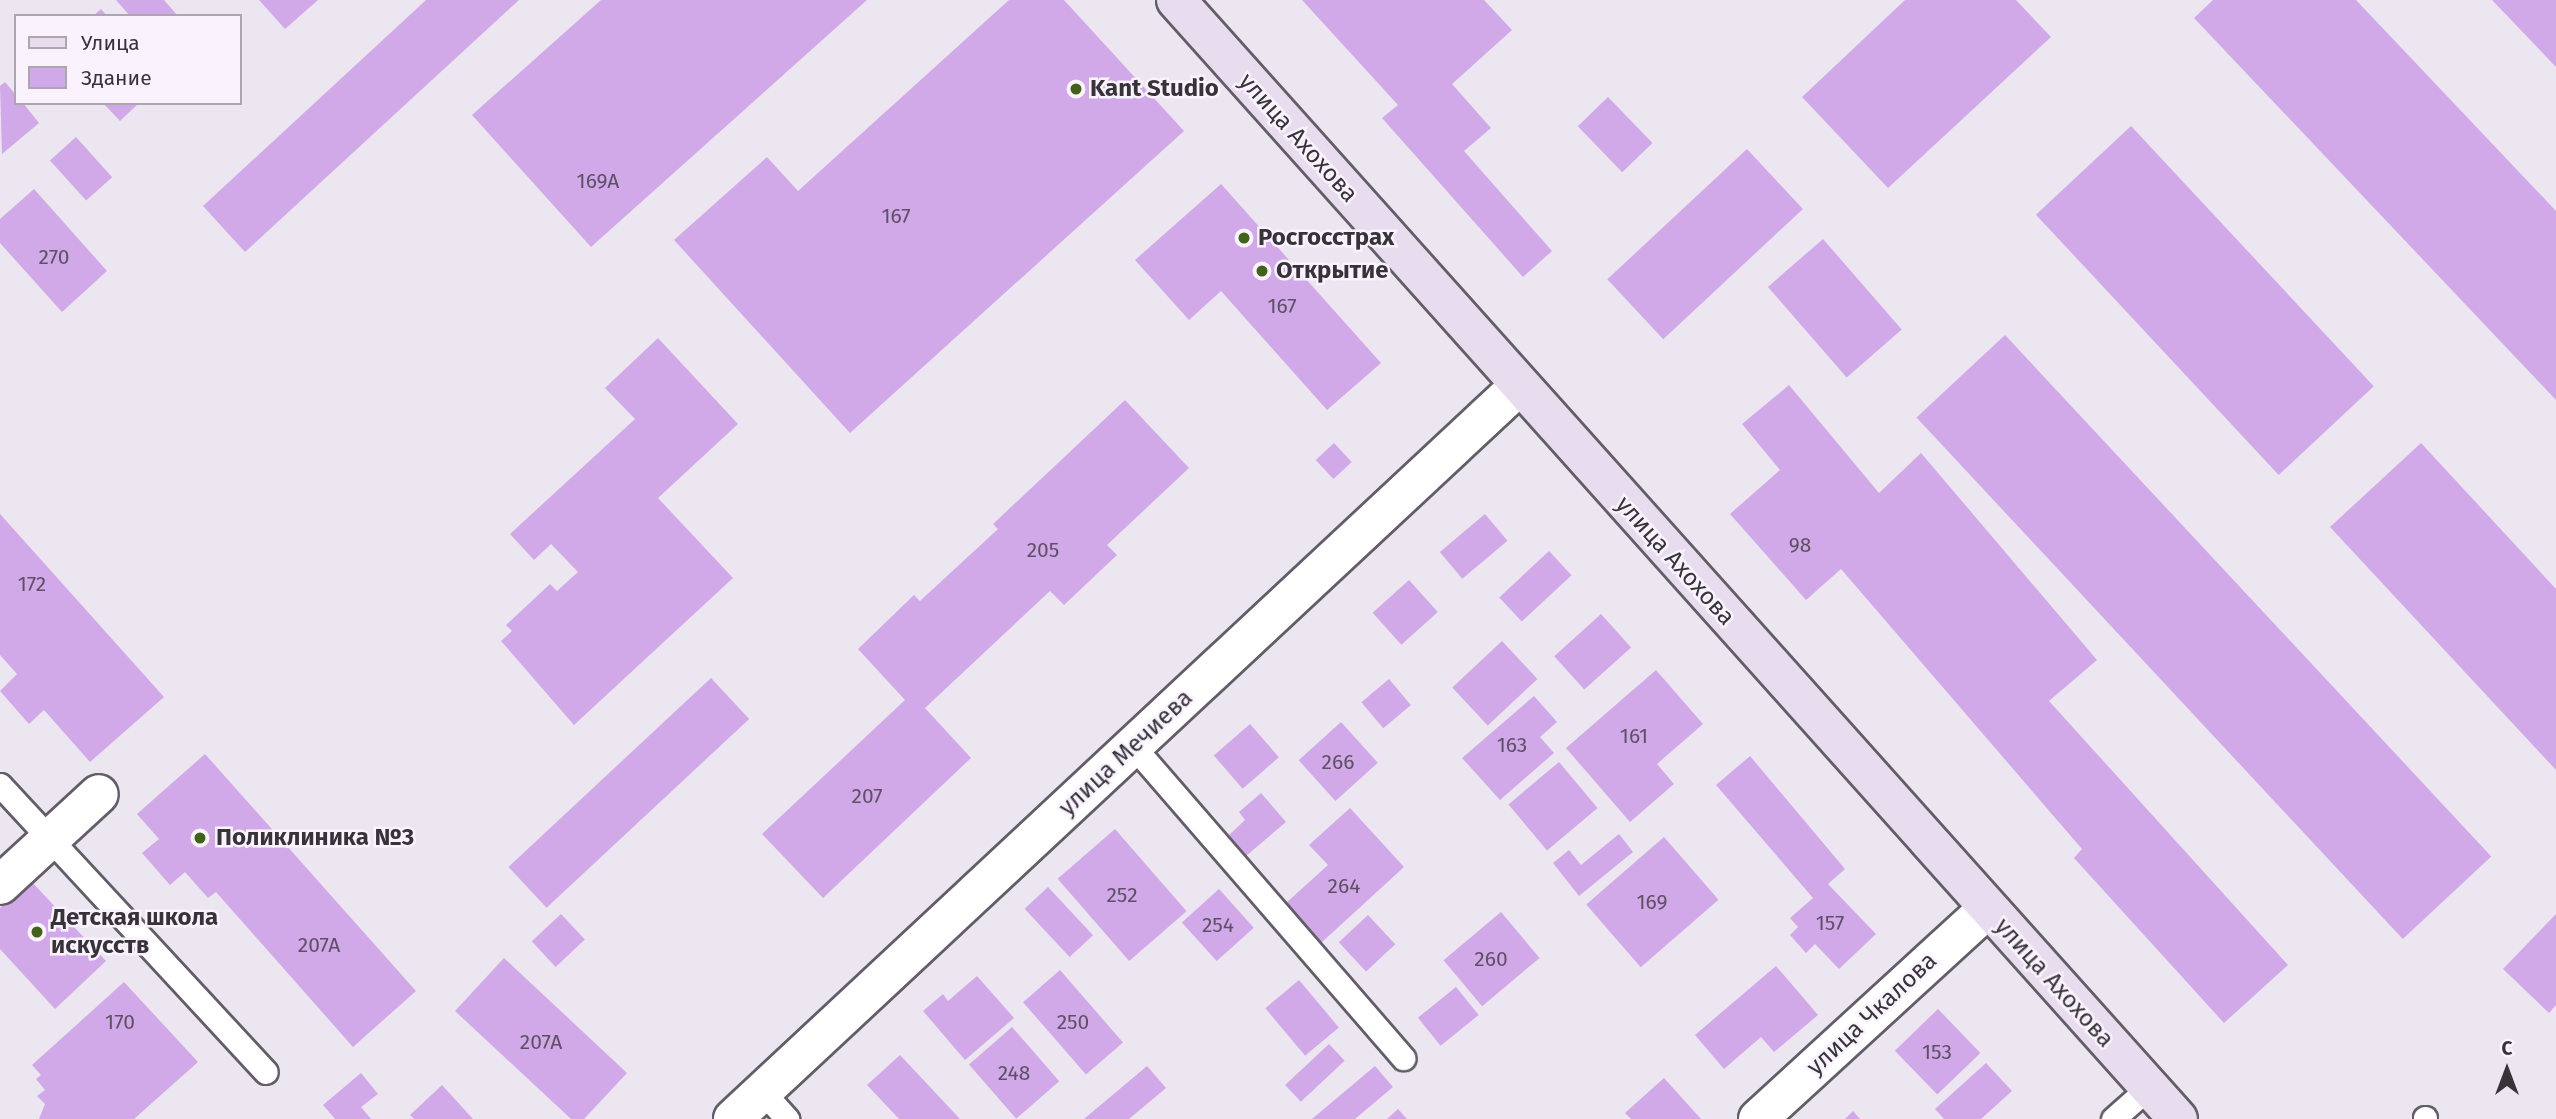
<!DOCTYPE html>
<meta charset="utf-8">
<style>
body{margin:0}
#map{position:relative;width:2556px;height:1119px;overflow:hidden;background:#ece6f1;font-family:"Fira Sans",sans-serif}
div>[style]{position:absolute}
.building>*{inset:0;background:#d1a9e8;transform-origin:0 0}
.roads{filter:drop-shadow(2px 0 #635d67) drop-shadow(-2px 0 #635d67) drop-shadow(0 2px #635d67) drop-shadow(0 -2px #635d67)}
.lane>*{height:23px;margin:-11.5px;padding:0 11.5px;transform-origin:11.5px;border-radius:11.5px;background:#fff}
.street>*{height:38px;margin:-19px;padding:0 19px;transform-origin:19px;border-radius:19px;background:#fff}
.secondary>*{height:38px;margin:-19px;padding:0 19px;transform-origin:19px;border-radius:19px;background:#e8ddee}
.dots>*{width:19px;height:19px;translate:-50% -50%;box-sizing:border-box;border:4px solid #faf3fe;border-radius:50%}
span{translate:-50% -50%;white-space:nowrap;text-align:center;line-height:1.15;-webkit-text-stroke:5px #faf3fe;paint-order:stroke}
.number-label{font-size:21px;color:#5e5165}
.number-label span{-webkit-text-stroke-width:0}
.poi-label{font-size:24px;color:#373439;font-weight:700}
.left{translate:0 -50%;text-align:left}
.street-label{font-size:24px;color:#373439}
.legend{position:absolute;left:14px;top:14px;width:228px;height:91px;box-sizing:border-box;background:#faf3fe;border:2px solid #aca7af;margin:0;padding:9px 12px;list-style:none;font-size:21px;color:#373439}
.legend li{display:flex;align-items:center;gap:14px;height:35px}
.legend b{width:35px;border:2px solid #aca7af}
.north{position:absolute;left:2472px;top:1035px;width:70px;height:70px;-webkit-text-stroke:5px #faf3fe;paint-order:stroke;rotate:0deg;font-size:19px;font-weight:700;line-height:28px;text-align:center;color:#373439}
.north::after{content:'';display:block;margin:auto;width:24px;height:32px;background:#373439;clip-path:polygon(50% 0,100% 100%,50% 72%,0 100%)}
</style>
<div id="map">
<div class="building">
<div style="clip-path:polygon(116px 0,164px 0,178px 16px,130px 16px)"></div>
<div style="clip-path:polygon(259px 0,318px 0,285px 29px)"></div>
<div style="clip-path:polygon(426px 0,519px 0,245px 252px,203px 206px)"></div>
<div style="clip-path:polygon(601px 0,867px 0,591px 247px,472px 115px)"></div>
<div style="clip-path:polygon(1009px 0,1064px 0,1184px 131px,850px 433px,674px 240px,767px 157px,798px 191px)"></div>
<div style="clip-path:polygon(1302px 0,1484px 0,1512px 30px,1452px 84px,1491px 128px,1464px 151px,1552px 251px,1523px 277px,1382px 118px,1398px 105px)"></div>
<div style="clip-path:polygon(1905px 0,2016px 0,2051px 37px,1888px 188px,1802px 97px)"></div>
<div style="clip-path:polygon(2213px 0,2356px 0,2556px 211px,2556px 400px,2194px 18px)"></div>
<div style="clip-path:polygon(2492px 0,2556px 0,2556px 67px)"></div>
<div style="clip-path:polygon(101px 9px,107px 16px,93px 16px)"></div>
<div style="clip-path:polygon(5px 82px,16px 95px,16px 103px,23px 103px,39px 123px,2px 154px,0 86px)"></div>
<div style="left:1608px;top:97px;width:64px;height:42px;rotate:46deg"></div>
<div style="clip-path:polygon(103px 103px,139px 103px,120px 121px)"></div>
<div style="left:2131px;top:126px;width:356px;height:130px;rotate:47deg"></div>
<div style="left:76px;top:137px;width:54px;height:35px;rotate:48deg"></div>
<div style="left:1747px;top:149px;width:82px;height:191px;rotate:47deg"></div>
<div style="clip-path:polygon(1221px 184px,1381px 363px,1327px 410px,1221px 291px,1189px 320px,1135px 260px)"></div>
<div style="clip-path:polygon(34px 189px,107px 271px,62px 312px,0 243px,0 219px)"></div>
<div style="left:1823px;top:239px;width:120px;height:73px;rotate:49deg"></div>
<div style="left:2005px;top:335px;width:713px;height:121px;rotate:47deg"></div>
<div style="clip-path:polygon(658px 338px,738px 424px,658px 498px,733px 578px,574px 725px,501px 641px,512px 631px,506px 625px,550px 584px,557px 591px,578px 572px,551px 544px,534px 560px,510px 534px,635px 419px,605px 388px)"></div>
<div style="clip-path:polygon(1789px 385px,1879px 493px,1921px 453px,2097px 660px,2049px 701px,2288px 965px,2224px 1023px,2074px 858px,2082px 849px,1841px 569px,1806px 600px,1730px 514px,1780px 470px,1742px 424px)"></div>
<div style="clip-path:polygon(1125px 400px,1189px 468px,1107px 545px,1117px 555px,1064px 605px,1050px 591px,925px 708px,971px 758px,823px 898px,762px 834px,905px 700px,858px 649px,914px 595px,920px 601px,998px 529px,993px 524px)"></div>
<div style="left:1334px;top:443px;width:26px;height:25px;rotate:47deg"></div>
<div style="clip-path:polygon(2421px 443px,2556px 589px,2556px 770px,2330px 527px)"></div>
<div style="clip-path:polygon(0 514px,164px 697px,90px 762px,44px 710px,29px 724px,0 691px,17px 674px,0 655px)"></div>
<div style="left:1485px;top:514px;width:35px;height:59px;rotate:50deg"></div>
<div style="left:1549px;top:551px;width:33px;height:68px;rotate:47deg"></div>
<div style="left:1409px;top:580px;width:43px;height:49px;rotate:48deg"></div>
<div style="left:1601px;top:614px;width:45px;height:63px;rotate:48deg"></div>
<div style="left:1502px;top:641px;width:52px;height:68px;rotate:47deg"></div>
<div style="clip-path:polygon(1656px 670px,1703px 724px,1657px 764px,1674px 784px,1630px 822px,1566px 748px)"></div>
<div style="left:711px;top:678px;width:56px;height:277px;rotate:47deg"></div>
<div style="left:1389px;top:679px;width:34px;height:36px;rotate:50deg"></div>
<div style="clip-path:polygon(1534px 696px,1557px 722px,1540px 737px,1554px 753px,1500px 800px,1462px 758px)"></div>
<div style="left:1341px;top:722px;width:55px;height:57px;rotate:48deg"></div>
<div style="left:1250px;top:724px;width:44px;height:48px;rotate:49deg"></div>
<div style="clip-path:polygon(205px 754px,416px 991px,353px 1047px,216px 892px,208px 898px,185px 872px,170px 885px,142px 853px,159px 839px,137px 814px)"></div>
<div style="clip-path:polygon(1750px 756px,1845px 869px,1828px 884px,1876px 934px,1839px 969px,1815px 944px,1806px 953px,1790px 935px,1798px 927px,1790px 918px,1813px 898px,1716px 785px)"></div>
<div style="left:1559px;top:762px;width:60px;height:66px;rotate:50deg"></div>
<div style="clip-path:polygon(1261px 793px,1286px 822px,1246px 856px,1228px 836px,1245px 820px,1239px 812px)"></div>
<div style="clip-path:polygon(1350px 808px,1404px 867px,1321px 943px,1285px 904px,1328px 865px,1309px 845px)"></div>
<div style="left:1115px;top:829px;width:109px;height:76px;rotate:49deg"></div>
<div style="clip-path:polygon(1619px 834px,1633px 852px,1579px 896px,1553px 863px,1569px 850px,1581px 865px)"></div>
<div style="left:1664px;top:837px;width:83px;height:103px;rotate:49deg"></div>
<div style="clip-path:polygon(30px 880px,106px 961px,55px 1009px,0 949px,0 908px)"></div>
<div style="left:1048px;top:887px;width:66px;height:32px;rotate:47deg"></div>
<div style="left:1219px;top:889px;width:52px;height:50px;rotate:48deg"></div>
<div style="left:1501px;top:912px;width:60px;height:75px;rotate:50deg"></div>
<div style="left:561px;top:914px;width:35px;height:40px;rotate:47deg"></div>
<div style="clip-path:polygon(2556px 914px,2556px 1005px,2549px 1013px,2503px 969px)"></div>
<div style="left:1368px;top:915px;width:40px;height:40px;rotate:47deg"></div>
<div style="clip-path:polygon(504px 958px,627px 1073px,584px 1119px,571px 1119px,455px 1011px)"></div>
<div style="clip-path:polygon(1776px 966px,1818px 1015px,1774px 1052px,1761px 1037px,1724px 1069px,1695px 1035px)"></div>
<div style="left:1060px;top:970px;width:96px;height:49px;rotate:49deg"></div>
<div style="clip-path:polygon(977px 976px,1014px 1018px,965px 1060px,923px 1011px,943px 994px,948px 1001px)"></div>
<div style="left:1299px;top:980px;width:62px;height:44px;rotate:50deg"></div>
<div style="clip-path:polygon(124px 982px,198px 1062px,134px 1119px,39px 1119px,45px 1104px,37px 1096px,45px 1090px,36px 1079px,41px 1075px,32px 1065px)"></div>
<div style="left:1456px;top:987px;width:36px;height:49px;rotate:51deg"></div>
<div style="left:1938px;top:1009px;width:61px;height:60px;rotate:46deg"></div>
<div style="left:1012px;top:1027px;width:72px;height:57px;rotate:49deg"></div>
<div style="left:1329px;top:1044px;width:23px;height:60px;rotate:47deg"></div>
<div style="clip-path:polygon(900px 1055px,960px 1119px,899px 1119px,867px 1085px)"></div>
<div style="clip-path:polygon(1986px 1063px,2012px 1091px,1981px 1119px,1944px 1119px,1935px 1109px)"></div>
<div style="clip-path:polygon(1147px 1066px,1166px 1088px,1129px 1119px,1084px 1119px)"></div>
<div style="clip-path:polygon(1375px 1066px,1393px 1087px,1355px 1119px,1312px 1119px)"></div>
<div style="clip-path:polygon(361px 1073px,378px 1094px,361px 1107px,371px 1119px,335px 1119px,323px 1105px)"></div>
<div style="clip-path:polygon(1664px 1078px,1701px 1119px,1631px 1119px,1625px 1113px)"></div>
<div style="clip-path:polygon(442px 1085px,473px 1119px,414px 1119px,410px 1115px)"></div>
<div style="clip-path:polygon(1398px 1109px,1407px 1119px,1387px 1119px)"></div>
<div style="clip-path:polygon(1853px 1111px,1860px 1119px,1845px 1119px)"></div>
</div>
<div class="roads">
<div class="lane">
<div style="left:1133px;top:746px;width:413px;rotate:49.1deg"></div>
<div style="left:0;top:785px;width:391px;rotate:47.2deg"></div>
<div style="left:762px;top:1091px;width:38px;rotate:48deg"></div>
<div style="left:2425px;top:1118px;width:1px;rotate:90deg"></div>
<div style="left:2113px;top:1119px;width:48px;rotate:-41.6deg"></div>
</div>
<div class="street">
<div style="left:0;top:885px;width:134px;rotate:-42.6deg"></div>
<div style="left:733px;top:1119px;width:1075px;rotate:-43deg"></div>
<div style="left:1758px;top:1119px;width:311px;rotate:-42.5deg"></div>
</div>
<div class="secondary">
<div style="left:1176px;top:0;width:1502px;rotate:48.16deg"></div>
</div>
</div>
<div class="dots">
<div style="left:1076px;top:89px;background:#406219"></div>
<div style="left:1244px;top:238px;background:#406219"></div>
<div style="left:1262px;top:271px;background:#406219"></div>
<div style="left:200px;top:838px;background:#406219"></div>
<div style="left:37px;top:932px;background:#406219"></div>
</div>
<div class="number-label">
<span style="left:598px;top:181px">169А</span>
<span style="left:896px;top:216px">167</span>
<span style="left:54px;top:257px">270</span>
<span style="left:1282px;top:306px">167</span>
<span style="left:1800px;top:545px">98</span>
<span style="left:1043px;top:550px">205</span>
<span style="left:32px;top:584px">172</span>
<span style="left:1634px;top:736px">161</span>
<span style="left:1512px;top:745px">163</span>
<span style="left:1338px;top:762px">266</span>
<span style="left:867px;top:796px">207</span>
<span style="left:1344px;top:886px">264</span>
<span style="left:1122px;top:895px">252</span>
<span style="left:1652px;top:902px">169</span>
<span style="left:1830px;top:923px">157</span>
<span style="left:1218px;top:925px">254</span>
<span style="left:319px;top:945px">207А</span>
<span style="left:1491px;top:959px">260</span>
<span style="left:120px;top:1022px">170</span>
<span style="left:1073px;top:1022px">250</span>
<span style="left:541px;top:1042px">207А</span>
<span style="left:1937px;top:1052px">153</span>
<span style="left:1014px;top:1073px">248</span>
</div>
<div class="poi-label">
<span class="left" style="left:1090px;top:89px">Kant Studio</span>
<span class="left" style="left:1258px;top:238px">Росгосстрах</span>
<span class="left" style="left:1276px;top:271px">Открытие</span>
<span class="left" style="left:216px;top:838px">Поликлиника №3</span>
<span class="left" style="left:51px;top:932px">Детская школа<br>искусств</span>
</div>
<div class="street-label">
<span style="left:1298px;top:138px;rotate:48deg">улица Ахохова</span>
<span style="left:1675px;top:561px;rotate:48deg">улица Ахохова</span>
<span style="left:1126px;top:753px;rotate:-43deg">улица Мечиева</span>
<span style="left:2054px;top:983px;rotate:48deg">улица Ахохова</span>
<span style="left:1872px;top:1014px;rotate:-43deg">улица Чкалова</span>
</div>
<ul class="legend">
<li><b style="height:9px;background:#e8ddee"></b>Улица</li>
<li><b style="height:19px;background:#d1a9e8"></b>Здание</li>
</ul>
<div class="north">С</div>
</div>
